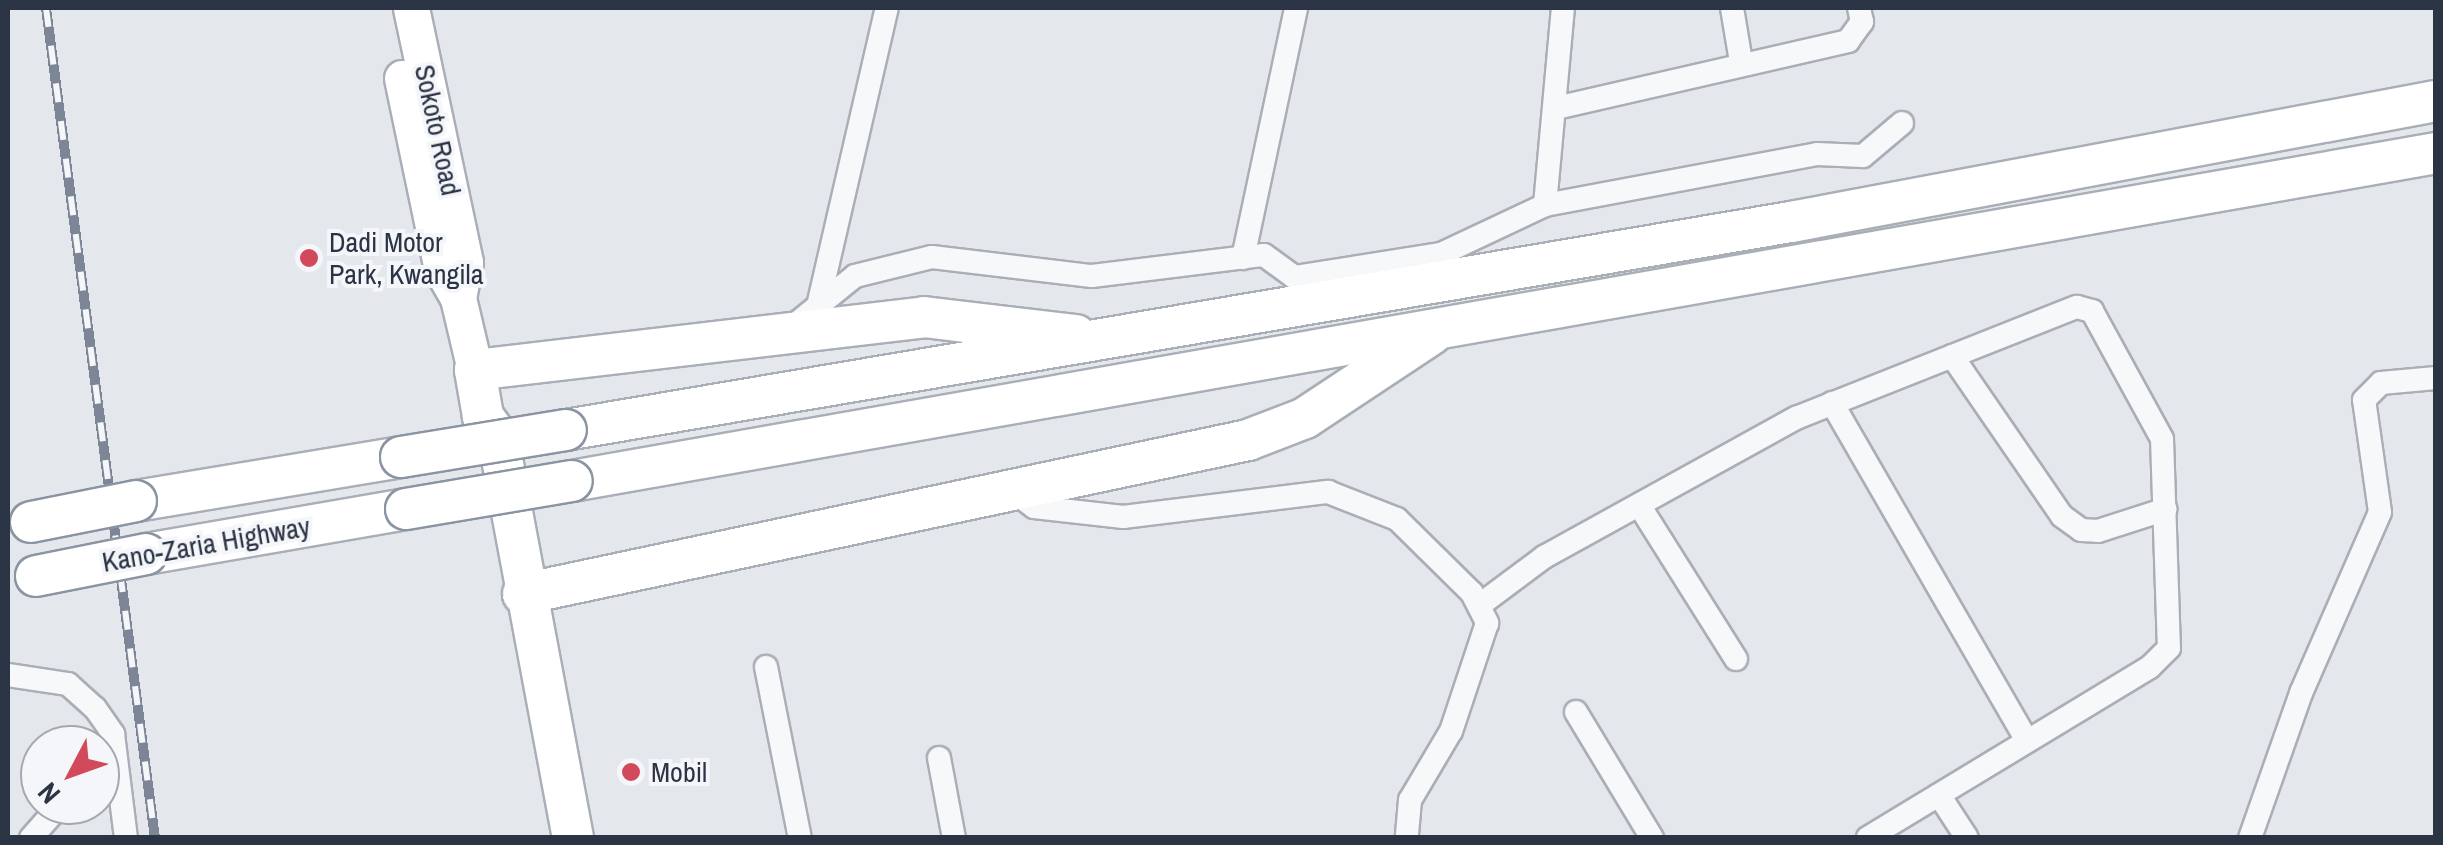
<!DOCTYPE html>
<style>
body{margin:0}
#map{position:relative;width:2443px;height:845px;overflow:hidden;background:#e4e7ec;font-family:"Archivo Narrow",sans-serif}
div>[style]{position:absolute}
.roads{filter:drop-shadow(2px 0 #a9aeb7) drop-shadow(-2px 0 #a9aeb7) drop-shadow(0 2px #a9aeb7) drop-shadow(0 -2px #a9aeb7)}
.street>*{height:22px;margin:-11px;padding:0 11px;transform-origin:11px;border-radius:11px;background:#f7f8fa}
.primary>*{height:35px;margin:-17.5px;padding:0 17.5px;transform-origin:17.5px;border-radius:17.5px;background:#fff}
.highway>*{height:40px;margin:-20px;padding:0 20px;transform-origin:20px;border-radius:20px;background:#fff}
.rail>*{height:10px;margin-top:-5px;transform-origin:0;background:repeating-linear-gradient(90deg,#f4f6f9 0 19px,#7d8696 0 38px);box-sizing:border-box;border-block:2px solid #7d8696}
.bridges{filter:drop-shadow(2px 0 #8b94a3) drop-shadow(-2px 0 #8b94a3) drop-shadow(0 2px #8b94a3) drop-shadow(0 -2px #8b94a3)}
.highway-bridge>*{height:40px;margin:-20px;padding:0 20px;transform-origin:20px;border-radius:20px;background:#fff}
.dots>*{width:28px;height:28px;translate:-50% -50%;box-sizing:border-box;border:5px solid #f4f6f9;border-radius:50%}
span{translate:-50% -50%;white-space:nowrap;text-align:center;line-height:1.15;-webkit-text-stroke:8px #f4f6f9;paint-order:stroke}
.street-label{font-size:28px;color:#2b3445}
.poi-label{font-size:28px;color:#2b3445}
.left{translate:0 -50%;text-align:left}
.frame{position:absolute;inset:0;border:10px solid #2b3445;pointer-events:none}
.north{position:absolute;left:20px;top:725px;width:100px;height:100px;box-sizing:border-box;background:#f4f6f9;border:2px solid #a4a8b1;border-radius:50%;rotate:229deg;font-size:28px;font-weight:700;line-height:40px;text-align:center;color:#2b3445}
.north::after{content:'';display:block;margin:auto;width:35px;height:45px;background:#d1495b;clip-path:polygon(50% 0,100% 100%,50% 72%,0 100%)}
</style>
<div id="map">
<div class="roads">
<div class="street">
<div style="left:1732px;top:8px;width:55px;rotate:80.5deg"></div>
<div style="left:1556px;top:108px;width:300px;rotate:-12.9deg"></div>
<div style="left:1848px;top:41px;width:24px;rotate:-54deg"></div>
<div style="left:1862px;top:22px;width:14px;rotate:-102deg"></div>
<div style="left:1545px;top:205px;width:198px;rotate:-84.8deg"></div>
<div style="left:1243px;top:258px;width:256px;rotate:-78deg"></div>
<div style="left:818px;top:306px;width:306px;rotate:-77deg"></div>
<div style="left:792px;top:327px;width:81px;rotate:-39deg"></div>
<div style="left:855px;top:276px;width:79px;rotate:-13.9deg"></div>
<div style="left:932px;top:257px;width:161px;rotate:6.8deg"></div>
<div style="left:1092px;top:276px;width:173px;rotate:-7deg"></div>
<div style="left:1264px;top:255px;width:37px;rotate:36deg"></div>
<div style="left:1294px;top:277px;width:149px;rotate:-8.9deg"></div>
<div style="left:1441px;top:254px;width:115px;rotate:-25.2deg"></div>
<div style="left:1545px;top:205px;width:277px;rotate:-10.6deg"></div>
<div style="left:1817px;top:154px;width:46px;rotate:2.5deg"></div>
<div style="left:1863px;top:156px;width:51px;rotate:-40.2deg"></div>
<div style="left:1952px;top:356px;width:194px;rotate:55.5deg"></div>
<div style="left:2062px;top:516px;width:24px;rotate:36deg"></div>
<div style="left:2081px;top:530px;width:17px;rotate:3deg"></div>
<div style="left:2098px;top:531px;width:71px;rotate:-17.9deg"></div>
<div style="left:1832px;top:403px;width:390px;rotate:60deg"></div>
<div style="left:1010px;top:489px;width:30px;rotate:37deg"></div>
<div style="left:1034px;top:507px;width:90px;rotate:6.4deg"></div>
<div style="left:1123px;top:517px;width:207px;rotate:-7deg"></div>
<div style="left:1328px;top:492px;width:74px;rotate:21.4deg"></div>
<div style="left:1397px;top:519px;width:105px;rotate:44.6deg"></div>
<div style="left:1472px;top:593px;width:34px;rotate:63deg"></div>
<div style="left:1487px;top:623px;width:114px;rotate:108.4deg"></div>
<div style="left:1451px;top:731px;width:80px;rotate:120.7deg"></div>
<div style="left:1410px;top:800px;width:38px;rotate:95deg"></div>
<div style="left:1639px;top:505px;width:182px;rotate:57.8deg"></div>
<div style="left:1481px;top:604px;width:79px;rotate:-36.7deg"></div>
<div style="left:1544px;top:557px;width:288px;rotate:-28.9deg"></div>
<div style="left:1796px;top:418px;width:302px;rotate:-21.6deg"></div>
<div style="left:2077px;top:307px;width:16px;rotate:15deg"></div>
<div style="left:2092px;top:311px;width:146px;rotate:61.3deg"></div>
<div style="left:2162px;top:439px;width:209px;rotate:88.1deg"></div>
<div style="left:2169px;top:648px;width:27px;rotate:135deg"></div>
<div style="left:2150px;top:667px;width:330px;rotate:148.8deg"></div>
<div style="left:766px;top:667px;width:174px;rotate:78.8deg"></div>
<div style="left:8px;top:675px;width:61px;rotate:8.5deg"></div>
<div style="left:68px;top:684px;width:36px;rotate:42deg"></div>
<div style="left:95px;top:708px;width:32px;rotate:55deg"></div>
<div style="left:113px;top:734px;width:105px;rotate:82.9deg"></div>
<div style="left:1576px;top:712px;width:147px;rotate:58.9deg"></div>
<div style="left:939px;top:758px;width:81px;rotate:79.4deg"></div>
<div style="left:1939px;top:795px;width:51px;rotate:56.9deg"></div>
<div style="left:31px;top:838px;width:44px;rotate:-48.7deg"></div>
<div style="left:2250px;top:838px;width:154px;rotate:-70.6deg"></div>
<div style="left:2301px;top:693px;width:197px;rotate:-66.4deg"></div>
<div style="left:2380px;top:512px;width:113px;rotate:-98.1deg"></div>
<div style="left:2364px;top:400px;width:24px;rotate:-45deg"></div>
<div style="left:2381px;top:383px;width:55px;rotate:-5.2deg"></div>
</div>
<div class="primary">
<div style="left:411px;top:8px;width:260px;rotate:78deg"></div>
<div style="left:465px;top:262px;width:37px;rotate:101deg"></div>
<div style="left:458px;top:298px;width:74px;rotate:76.7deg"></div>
<div style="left:402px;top:78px;width:196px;rotate:78.2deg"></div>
<div style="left:442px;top:270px;width:32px;rotate:60deg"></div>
</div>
<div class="highway">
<div style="left:566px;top:430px;width:1243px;rotate:-9.64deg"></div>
<div style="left:1791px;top:222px;width:656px;rotate:-10.63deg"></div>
<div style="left:572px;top:481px;width:1893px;rotate:-9.98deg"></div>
<div style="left:136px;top:501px;width:269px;rotate:-9.4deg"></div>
<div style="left:146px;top:554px;width:264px;rotate:-9.8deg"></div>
<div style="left:523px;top:594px;width:741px;rotate:-11.99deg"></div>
<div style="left:1248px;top:440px;width:61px;rotate:-21.1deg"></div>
<div style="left:1305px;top:418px;width:152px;rotate:-33.5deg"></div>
<div style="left:573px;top:838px;width:408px;rotate:-100.6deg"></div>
<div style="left:498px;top:437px;width:26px;rotate:-126deg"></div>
<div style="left:483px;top:416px;width:47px;rotate:-99.9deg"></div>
<div style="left:475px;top:370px;width:452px;rotate:-6.7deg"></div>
<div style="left:924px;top:317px;width:153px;rotate:6.8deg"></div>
</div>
</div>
<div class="rail">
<div style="left:46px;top:8px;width:837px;rotate:82.52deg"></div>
</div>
<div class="bridges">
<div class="highway-bridge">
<div style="left:401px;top:457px;width:167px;rotate:-9.3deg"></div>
<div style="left:406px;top:509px;width:168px;rotate:-9.6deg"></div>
<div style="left:31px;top:522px;width:107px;rotate:-11.3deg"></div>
<div style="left:36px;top:576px;width:112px;rotate:-11.3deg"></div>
</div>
</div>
<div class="dots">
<div style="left:309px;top:258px;background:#d1495b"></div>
<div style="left:631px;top:772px;background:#d1495b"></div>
</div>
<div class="street-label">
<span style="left:438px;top:130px;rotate:78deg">Sokoto Road</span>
<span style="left:206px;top:544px;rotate:-10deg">Kano-Zaria Highway</span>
</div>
<div class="poi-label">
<span class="left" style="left:329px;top:258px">Dadi Motor<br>Park, Kwangila</span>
<span class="left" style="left:651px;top:772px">Mobil</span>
</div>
<div class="frame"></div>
<div class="north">N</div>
</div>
